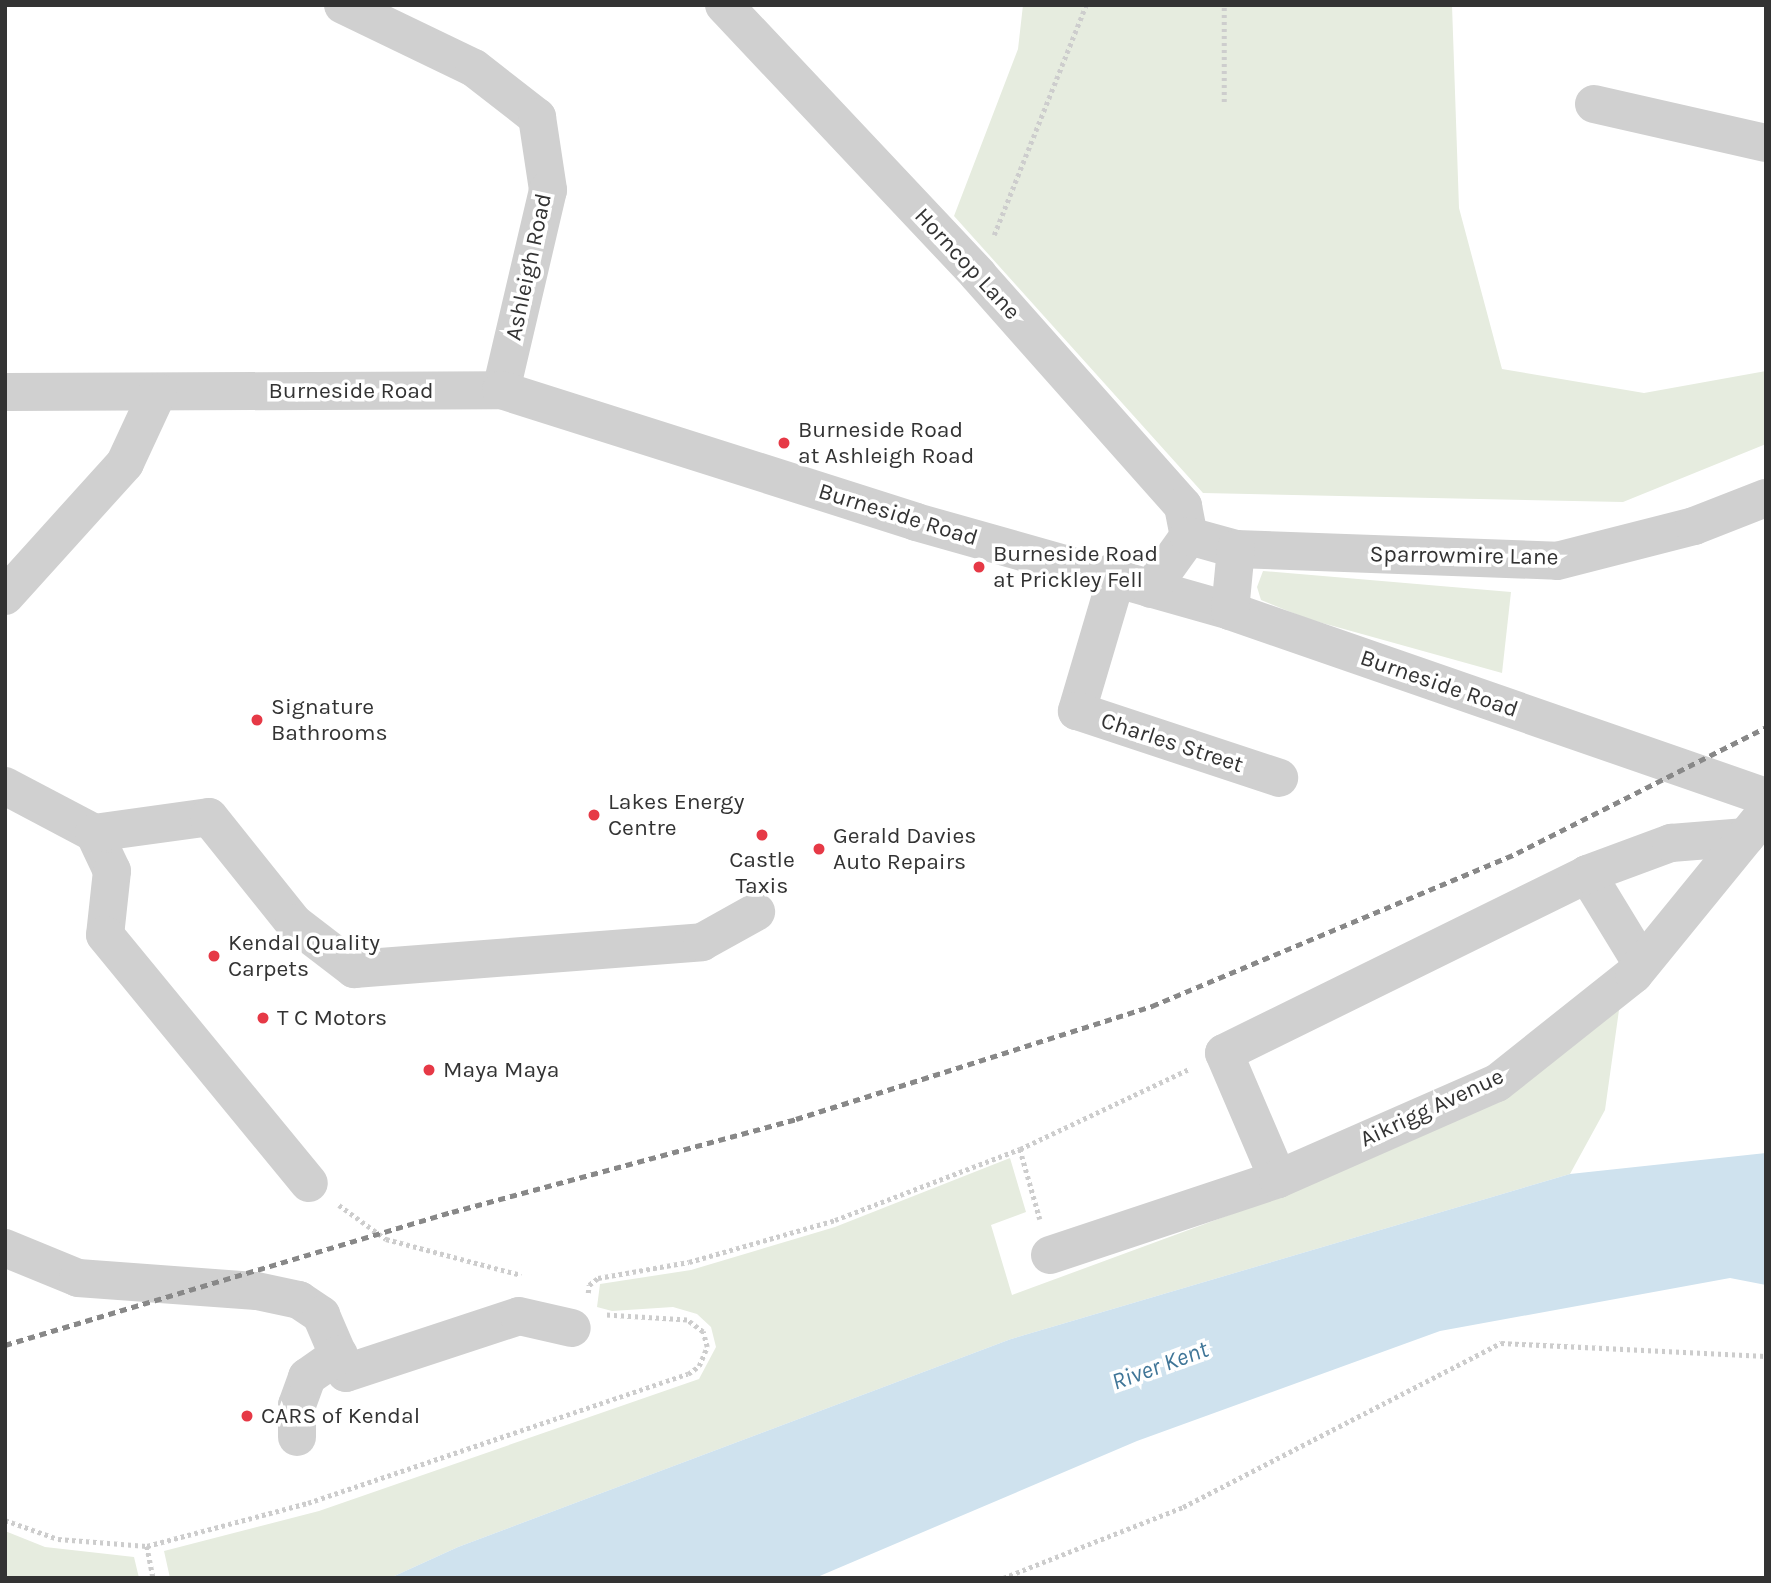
<!DOCTYPE html>
<style>
body{margin:0}
#map{position:relative;width:1771px;height:1583px;overflow:hidden;background:#fff;font-family:Karla,sans-serif}
div>[style]{position:absolute}
.green>*{inset:0;background:#e6ecdf}
.water>*{inset:0;background:#cfe2ee}
.path>*{height:4.5px;margin-top:-2.25px;transform-origin:0;background:repeating-linear-gradient(90deg,#cdcdcd 0 3.5px,transparent 0 7px)}
.minor>*{height:38px;margin:-19px;padding:0 19px;transform-origin:19px;border-radius:19px;background:#d0d0d0}
.rail>*{height:5px;margin-top:-2.5px;transform-origin:0;background:repeating-linear-gradient(90deg,#888 0 7px,transparent 0 12px)}
.dots>*{width:19px;height:19px;translate:-50% -50%;box-sizing:border-box;border:4px solid #fff;border-radius:50%}
span{translate:-50% -50%;white-space:nowrap;text-align:center;line-height:1.15;-webkit-text-stroke:7px #fff;paint-order:stroke}
.street-label{font-size:23px;color:#333}
.poi-label{font-size:23px;color:#333}
.left{translate:0 -50%;text-align:left}
.water-label{font-size:24px;color:#3f7597;font-style:italic}
.frame{position:absolute;inset:0;border:7px solid #333;pointer-events:none}
</style>
<div id="map">
<div class="green">
<div style="clip-path:polygon(1023px 5px,1452px 5px,1459px 208px,1502px 369px,1644px 393px,1766px 371px,1766px 444px,1623px 502px,1203px 493px,954px 216px,1018px 49px)"></div>
<div style="clip-path:polygon(1263px 571px,1511px 592px,1502px 673px,1308px 619px,1261px 600px,1257px 587px)"></div>
<div style="clip-path:polygon(1620px 1003px,1605px 1110px,1570px 1174px,1011px 1339px,458px 1547px,390px 1578px,170px 1578px,164px 1551px,319px 1511px,699px 1379px,716px 1347px,711px 1327px,697px 1314px,673px 1307px,612px 1311px,597px 1307px,600px 1284px,691px 1270px,835px 1227px,1010px 1158px,1026px 1212px,991px 1225px,1012px 1295px,1286px 1194px)"></div>
<div style="clip-path:polygon(5px 1531px,45px 1547px,134px 1557px,139px 1578px,5px 1578px)"></div>
</div>
<div class="water">
<div style="clip-path:polygon(1766px 1153px,1766px 1285px,1730px 1278px,1440px 1331px,1137px 1441px,815px 1578px,390px 1578px,458px 1547px,1011px 1339px,1570px 1174px)"></div>
</div>
<div class="path">
<div style="left:1224px;top:102px;width:97px;rotate:-90deg"></div>
<div style="left:994px;top:235px;width:248px;rotate:-68.2deg"></div>
<div style="left:1020px;top:1149px;width:73px;rotate:74.1deg"></div>
<div style="left:339px;top:1205px;width:58px;rotate:35.9deg"></div>
<div style="left:386px;top:1239px;width:140px;rotate:14.9deg"></div>
<div style="left:588px;top:1293px;width:8px;rotate:-83deg"></div>
<div style="left:589px;top:1285px;width:11px;rotate:-38deg"></div>
<div style="left:598px;top:1278px;width:92px;rotate:-10deg"></div>
<div style="left:689px;top:1262px;width:152px;rotate:-16deg"></div>
<div style="left:835px;top:1220px;width:198px;rotate:-21deg"></div>
<div style="left:1020px;top:1149px;width:187px;rotate:-25.3deg"></div>
<div style="left:5px;top:1520px;width:56px;rotate:19.7deg"></div>
<div style="left:58px;top:1539px;width:89px;rotate:4.5deg"></div>
<div style="left:147px;top:1546px;width:33px;rotate:79deg"></div>
<div style="left:147px;top:1546px;width:167px;rotate:-15deg"></div>
<div style="left:308px;top:1503px;width:401px;rotate:-18.8deg"></div>
<div style="left:688px;top:1374px;width:14px;rotate:-36deg"></div>
<div style="left:699px;top:1366px;width:21px;rotate:-67deg"></div>
<div style="left:707px;top:1347px;width:16px;rotate:-105deg"></div>
<div style="left:703px;top:1332px;width:20px;rotate:-143deg"></div>
<div style="left:687px;top:1320px;width:81px;rotate:-176.5deg"></div>
<div style="left:1003px;top:1578px;width:193px;rotate:-21.5deg"></div>
<div style="left:1183px;top:1507px;width:358px;rotate:-27.3deg"></div>
<div style="left:1501px;top:1343px;width:265px;rotate:2.8deg"></div>
</div>
<div class="minor">
<div style="left:343px;top:5px;width:145px;rotate:25.7deg"></div>
<div style="left:474px;top:68px;width:80px;rotate:37.9deg"></div>
<div style="left:537px;top:117px;width:74px;rotate:81.4deg"></div>
<div style="left:548px;top:190px;width:205px;rotate:103.2deg"></div>
<div style="left:724px;top:5px;width:371px;rotate:46.7deg"></div>
<div style="left:978px;top:275px;width:309px;rotate:48.4deg"></div>
<div style="left:1183px;top:506px;width:31px;rotate:79deg"></div>
<div style="left:1594px;top:104px;width:176px;rotate:12.8deg"></div>
<div style="left:5px;top:392px;width:496px;rotate:-0.2deg"></div>
<div style="left:501px;top:390px;width:435px;rotate:17.6deg"></div>
<div style="left:916px;top:522px;width:326px;rotate:15.8deg"></div>
<div style="left:1230px;top:611px;width:567px;rotate:19.14deg"></div>
<div style="left:1116px;top:579px;width:138px;rotate:106.5deg"></div>
<div style="left:1077px;top:711px;width:213px;rotate:18.3deg"></div>
<div style="left:1151px;top:589px;width:65px;rotate:-54.4deg"></div>
<div style="left:1189px;top:536px;width:49px;rotate:15.5deg"></div>
<div style="left:1236px;top:549px;width:321px;rotate:2.1deg"></div>
<div style="left:1557px;top:561px;width:141px;rotate:-14.3deg"></div>
<div style="left:1694px;top:526px;width:77px;rotate:-21.3deg"></div>
<div style="left:5px;top:596px;width:179px;rotate:-47.9deg"></div>
<div style="left:125px;top:463px;width:78px;rotate:-65.1deg"></div>
<div style="left:1230px;top:611px;width:62px;rotate:-84.5deg"></div>
<div style="left:5px;top:786px;width:101px;rotate:27.8deg"></div>
<div style="left:94px;top:833px;width:42px;rotate:64.7deg"></div>
<div style="left:112px;top:871px;width:64px;rotate:96.2deg"></div>
<div style="left:105px;top:935px;width:321px;rotate:50.6deg"></div>
<div style="left:94px;top:833px;width:116px;rotate:-7.9deg"></div>
<div style="left:209px;top:817px;width:136px;rotate:51.3deg"></div>
<div style="left:294px;top:923px;width:76px;rotate:37.5deg"></div>
<div style="left:354px;top:969px;width:349px;rotate:-4.4deg"></div>
<div style="left:702px;top:942px;width:62px;rotate:-29.1deg"></div>
<div style="left:1587px;top:874px;width:105px;rotate:58.6deg"></div>
<div style="left:1278px;top:1179px;width:137px;rotate:-113.2deg"></div>
<div style="left:1224px;top:1053px;width:405px;rotate:-26.2deg"></div>
<div style="left:1587px;top:874px;width:90px;rotate:-20.3deg"></div>
<div style="left:1671px;top:843px;width:75px;rotate:-4.6deg"></div>
<div style="left:5px;top:1248px;width:79px;rotate:22.3deg"></div>
<div style="left:78px;top:1278px;width:179px;rotate:4.2deg"></div>
<div style="left:257px;top:1291px;width:43px;rotate:12.1deg"></div>
<div style="left:299px;top:1300px;width:27px;rotate:34deg"></div>
<div style="left:321px;top:1315px;width:63px;rotate:66.7deg"></div>
<div style="left:346px;top:1373px;width:182px;rotate:-18.2deg"></div>
<div style="left:519px;top:1316px;width:54px;rotate:12.8deg"></div>
<div style="left:1050px;top:1255px;width:240px;rotate:-18.4deg"></div>
<div style="left:1278px;top:1179px;width:239px;rotate:-23.7deg"></div>
<div style="left:1497px;top:1083px;width:175px;rotate:-38.5deg"></div>
<div style="left:1634px;top:974px;width:209px;rotate:-50.8deg"></div>
<div style="left:297px;top:1437px;width:32px;rotate:-90deg"></div>
<div style="left:297px;top:1405px;width:30px;rotate:-70deg"></div>
<div style="left:307px;top:1377px;width:39px;rotate:-35deg"></div>
</div>
<div class="rail">
<div style="left:5px;top:1345px;width:466px;rotate:-16.6deg"></div>
<div style="left:452px;top:1212px;width:356px;rotate:-15.1deg"></div>
<div style="left:796px;top:1119px;width:374px;rotate:-17.6deg"></div>
<div style="left:1152px;top:1006px;width:396px;rotate:-22.7deg"></div>
<div style="left:1517px;top:853px;width:279px;rotate:-26.8deg"></div>
</div>
<div class="dots">
<div style="left:784px;top:443px;background:#e63946"></div>
<div style="left:979px;top:567px;background:#e63946"></div>
<div style="left:257px;top:720px;background:#e63946"></div>
<div style="left:594px;top:815px;background:#e63946"></div>
<div style="left:762px;top:835px;background:#e63946"></div>
<div style="left:819px;top:849px;background:#e63946"></div>
<div style="left:214px;top:956px;background:#e63946"></div>
<div style="left:263px;top:1018px;background:#e63946"></div>
<div style="left:429px;top:1070px;background:#e63946"></div>
<div style="left:247px;top:1416px;background:#e63946"></div>
</div>
<div class="street-label">
<span style="left:967px;top:264px;rotate:47deg">Horncop Lane</span>
<span style="left:529px;top:267px;rotate:-78deg">Ashleigh Road</span>
<span style="left:351px;top:391px">Burneside Road</span>
<span style="left:898px;top:515px;rotate:17deg">Burneside Road</span>
<span style="left:1464px;top:556px;rotate:1deg">Sparrowmire Lane</span>
<span style="left:1439px;top:684px;rotate:19deg">Burneside Road</span>
<span style="left:1172px;top:743px;rotate:18deg">Charles Street</span>
<span style="left:1432px;top:1108px;rotate:-25deg">Aikrigg Avenue</span>
</div>
<div class="poi-label">
<span class="left" style="left:798px;top:443px">Burneside Road<br>at Ashleigh Road</span>
<span class="left" style="left:993px;top:567px">Burneside Road<br>at Prickley Fell</span>
<span class="left" style="left:271px;top:720px">Signature<br>Bathrooms</span>
<span class="left" style="left:608px;top:815px">Lakes Energy<br>Centre</span>
<span class="left" style="left:833px;top:849px">Gerald Davies<br>Auto Repairs</span>
<span style="left:762px;top:873px">Castle<br>Taxis</span>
<span class="left" style="left:228px;top:956px">Kendal Quality<br>Carpets</span>
<span class="left" style="left:277px;top:1018px">T C Motors</span>
<span class="left" style="left:443px;top:1070px">Maya Maya</span>
<span class="left" style="left:261px;top:1416px">CARS of Kendal</span>
</div>
<div class="water-label">
<span style="left:1160px;top:1366px;rotate:-20deg">River Kent</span>
</div>
<div class="frame"></div>
</div>
